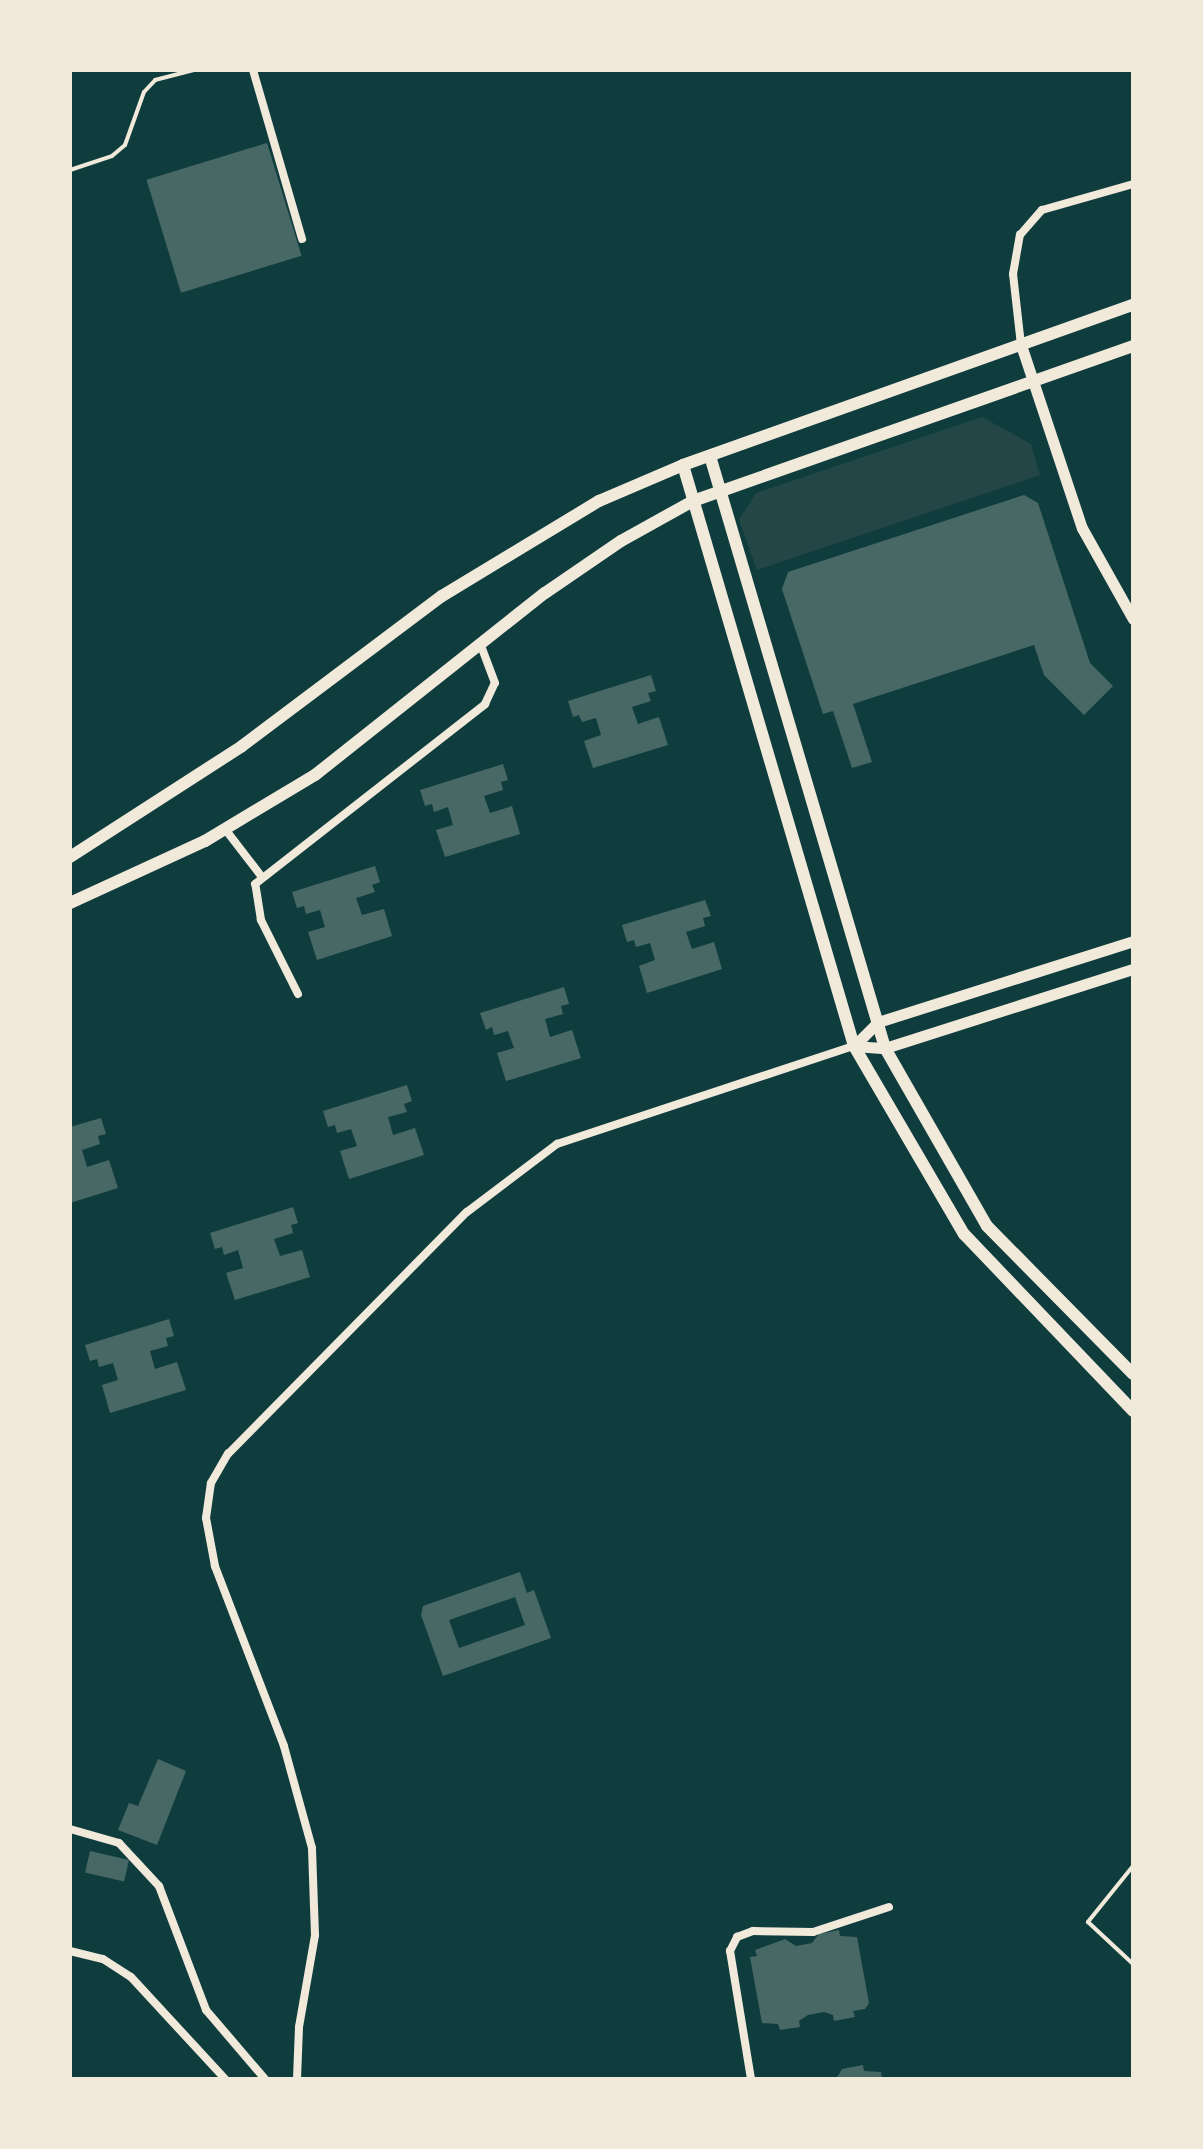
<!DOCTYPE html>
<style>
body{margin:0}
#map{position:relative;width:1203px;height:2149px;overflow:hidden;background:#0f3d3e;font-family:"Titillium Web",sans-serif}
div>[style]{position:absolute}
.green>*{inset:0;background:#244646}
.building>*{inset:0;background:#486865;transform-origin:0 0}
.service>*{height:4px;margin:-2px;padding:0 2px;transform-origin:2px;border-radius:2px;background:#f1e9da}
.minor>*{height:8px;margin:-4px;padding:0 4px;transform-origin:4px;border-radius:4px;background:#f1e9da}
.tertiary>*{height:11px;margin:-5.5px;padding:0 5.5px;transform-origin:5.5px;border-radius:5.5px;background:#f1e9da}
.secondary>*{height:12px;margin:-6px;padding:0 6px;transform-origin:6px;border-radius:6px;background:#f1e9da}
span{translate:-50% -50%;white-space:nowrap;text-align:center;line-height:1.15;-webkit-text-stroke:8px #f1e9da;paint-order:stroke}
.frame{position:absolute;inset:0;border:72px solid #f1e9da;pointer-events:none}
</style>
<div id="map">
<div class="green">
<div style="clip-path:polygon(982px 417px,1031px 444px,1040px 475px,757px 570px,739px 520px,756px 493px)"></div>
</div>
<div class="building">
<div style="left:267px;top:143px;width:118px;height:126px;rotate:73deg"></div>
<div style="clip-path:polygon(1024px 495px,1038px 503px,1090px 663px,1113px 686px,1084px 715px,1044px 675px,1034px 645px,853px 704px,872px 762px,852px 768px,833px 711px,823px 714px,782px 589px,788px 572px)"></div>
<div style="clip-path:polygon(651px 675px,656px 691px,648px 693px,651px 701px,632px 707px,638px 724px,659px 717px,668px 745px,593px 768px,584px 741px,601px 735px,596px 718px,582px 722px,579px 715px,573px 717px,568px 701px)"></div>
<div style="clip-path:polygon(503px 764px,508px 780px,501px 782px,503px 790px,484px 796px,490px 813px,512px 806px,520px 834px,445px 857px,436px 830px,453px 825px,448px 807px,434px 812px,432px 804px,425px 806px,420px 790px)"></div>
<div style="clip-path:polygon(375px 866px,380px 882px,372px 885px,375px 892px,356px 898px,362px 915px,384px 909px,392px 936px,317px 960px,308px 932px,325px 927px,320px 910px,306px 914px,304px 906px,297px 908px,292px 892px)"></div>
<div style="clip-path:polygon(705px 900px,711px 916px,703px 918px,705px 926px,686px 932px,692px 949px,714px 942px,722px 969px,647px 993px,639px 966px,655px 960px,650px 943px,636px 947px,634px 940px,627px 942px,622px 925px)"></div>
<div style="clip-path:polygon(564px 987px,569px 1004px,561px 1006px,563px 1014px,545px 1019px,550px 1037px,572px 1030px,581px 1058px,506px 1081px,497px 1053px,514px 1048px,508px 1031px,494px 1035px,492px 1027px,486px 1030px,480px 1013px)"></div>
<div style="clip-path:polygon(407px 1085px,412px 1101px,404px 1104px,407px 1112px,388px 1117px,393px 1135px,415px 1128px,424px 1155px,349px 1179px,340px 1151px,357px 1146px,351px 1129px,337px 1133px,335px 1125px,328px 1127px,323px 1111px)"></div>
<div style="clip-path:polygon(101px 1118px,106px 1134px,98px 1136px,100px 1144px,82px 1150px,87px 1167px,109px 1160px,118px 1188px,70px 1203px,70px 1127px)"></div>
<div style="clip-path:polygon(293px 1207px,298px 1223px,291px 1225px,293px 1233px,274px 1239px,280px 1256px,302px 1250px,310px 1277px,235px 1300px,226px 1273px,243px 1268px,238px 1250px,224px 1255px,222px 1247px,215px 1249px,210px 1233px)"></div>
<div style="clip-path:polygon(169px 1319px,174px 1336px,166px 1338px,168px 1346px,150px 1351px,155px 1369px,177px 1362px,186px 1390px,110px 1413px,102px 1385px,118px 1380px,113px 1363px,99px 1367px,97px 1359px,90px 1361px,85px 1345px)"></div>
<div style="clip-path:polygon(evenodd,520px 1572px,527px 1593px,534px 1590px,551px 1638px,443px 1676px,421px 1615px,423px 1606px,520px 1572px,515px 1597px,525px 1625px,459px 1648px,449px 1620px,515px 1597px)"></div>
<div style="clip-path:polygon(158px 1759px,186px 1771px,157px 1845px,118px 1830px,129px 1803px,138px 1806px)"></div>
<div style="left:90px;top:1851px;width:40px;height:22px;rotate:13deg"></div>
<div style="clip-path:polygon(839px 1930px,840px 1936px,857px 1937px,869px 2003px,865px 2009px,853px 2011px,855px 2017px,834px 2021px,833px 2015px,824px 2012px,808px 2015px,799px 2021px,800px 2027px,780px 2030px,778px 2024px,762px 2023px,750px 1957px,757px 1956px,755px 1950px,785px 1939px,796px 1946px,812px 1943px,819px 1934px)"></div>
<div style="clip-path:polygon(863px 2065px,864px 2071px,881px 2072px,882px 2079px,836px 2079px,842px 2069px)"></div>
</div>
<div class="service">
<div style="left:70px;top:170px;width:44px;rotate:-18.4deg"></div>
<div style="left:112px;top:156px;width:17px;rotate:-40deg"></div>
<div style="left:125px;top:145px;width:56px;rotate:-70.3deg"></div>
<div style="left:144px;top:92px;width:16px;rotate:-47deg"></div>
<div style="left:155px;top:80px;width:40px;rotate:-14.4deg"></div>
<div style="left:1133px;top:1866px;width:72px;rotate:128.8deg"></div>
<div style="left:1088px;top:1922px;width:62px;rotate:43deg"></div>
</div>
<div class="minor">
<div style="left:253px;top:70px;width:176px;rotate:73.8deg"></div>
<div style="left:1021px;top:345px;width:71px;rotate:-96.4deg"></div>
<div style="left:1013px;top:274px;width:40px;rotate:-80deg"></div>
<div style="left:1020px;top:235px;width:33px;rotate:-49deg"></div>
<div style="left:1042px;top:210px;width:95px;rotate:-15.9deg"></div>
<div style="left:225px;top:829px;width:61px;rotate:52.4deg"></div>
<div style="left:298px;top:994px;width:83px;rotate:-116.6deg"></div>
<div style="left:261px;top:920px;width:36px;rotate:-99deg"></div>
<div style="left:255px;top:884px;width:292px;rotate:-38deg"></div>
<div style="left:485px;top:704px;width:23px;rotate:-65deg"></div>
<div style="left:495px;top:683px;width:43px;rotate:-110.6deg"></div>
<div style="left:70px;top:1829px;width:51px;rotate:15.9deg"></div>
<div style="left:119px;top:1843px;width:59px;rotate:47.1deg"></div>
<div style="left:159px;top:1886px;width:133px;rotate:69.2deg"></div>
<div style="left:206px;top:2010px;width:91px;rotate:49.5deg"></div>
<div style="left:70px;top:1951px;width:34px;rotate:14deg"></div>
<div style="left:103px;top:1959px;width:33px;rotate:33deg"></div>
<div style="left:131px;top:1977px;width:139px;rotate:47.3deg"></div>
<div style="left:297px;top:2079px;width:52px;rotate:-87.8deg"></div>
<div style="left:299px;top:2027px;width:93px;rotate:-80.1deg"></div>
<div style="left:315px;top:1935px;width:87px;rotate:-92deg"></div>
<div style="left:312px;top:1848px;width:106px;rotate:-105.4deg"></div>
<div style="left:284px;top:1746px;width:193px;rotate:-111deg"></div>
<div style="left:215px;top:1566px;width:49px;rotate:-100.6deg"></div>
<div style="left:206px;top:1518px;width:35px;rotate:-82deg"></div>
<div style="left:211px;top:1483px;width:34px;rotate:-60deg"></div>
<div style="left:228px;top:1454px;width:340px;rotate:-45.4deg"></div>
<div style="left:467px;top:1212px;width:113px;rotate:-37.1deg"></div>
<div style="left:557px;top:1144px;width:313px;rotate:-18.3deg"></div>
<div style="left:751px;top:2079px;width:130px;rotate:-99.3deg"></div>
<div style="left:730px;top:1951px;width:16px;rotate:-63deg"></div>
<div style="left:737px;top:1937px;width:17px;rotate:-21deg"></div>
<div style="left:753px;top:1931px;width:60px;rotate:1deg"></div>
<div style="left:813px;top:1932px;width:80px;rotate:-18.2deg"></div>
</div>
<div class="tertiary">
<div style="left:1021px;top:345px;width:193px;rotate:71.6deg"></div>
<div style="left:1082px;top:528px;width:104px;rotate:60.7deg"></div>
<div style="left:854px;top:1046px;width:34px;rotate:-45deg"></div>
<div style="left:878px;top:1022px;width:268px;rotate:-17.6deg"></div>
<div style="left:854px;top:1046px;width:31px;rotate:4deg"></div>
<div style="left:885px;top:1048px;width:260px;rotate:-17.7deg"></div>
</div>
<div class="secondary">
<div style="left:710px;top:456px;width:617px;rotate:73.53deg"></div>
<div style="left:885px;top:1048px;width:205px;rotate:60.2deg"></div>
<div style="left:987px;top:1226px;width:208px;rotate:45.4deg"></div>
<div style="left:683px;top:465px;width:606px;rotate:73.6deg"></div>
<div style="left:854px;top:1046px;width:218px;rotate:59.7deg"></div>
<div style="left:964px;top:1234px;width:245px;rotate:46.3deg"></div>
<div style="left:70px;top:857px;width:205px;rotate:-32.8deg"></div>
<div style="left:242px;top:746px;width:250px;rotate:-36.9deg"></div>
<div style="left:442px;top:596px;width:184px;rotate:-31.2deg"></div>
<div style="left:599px;top:501px;width:91px;rotate:-23.2deg"></div>
<div style="left:683px;top:465px;width:478px;rotate:-19.6deg"></div>
<div style="left:70px;top:903px;width:149px;rotate:-24.7deg"></div>
<div style="left:205px;top:841px;width:128px;rotate:-31deg"></div>
<div style="left:315px;top:775px;width:293px;rotate:-38.4deg"></div>
<div style="left:545px;top:593px;width:92px;rotate:-34.4deg"></div>
<div style="left:621px;top:541px;width:82px;rotate:-29.1deg"></div>
<div style="left:693px;top:501px;width:467px;rotate:-19.4deg"></div>
</div>
<div class="frame"></div>
</div>
